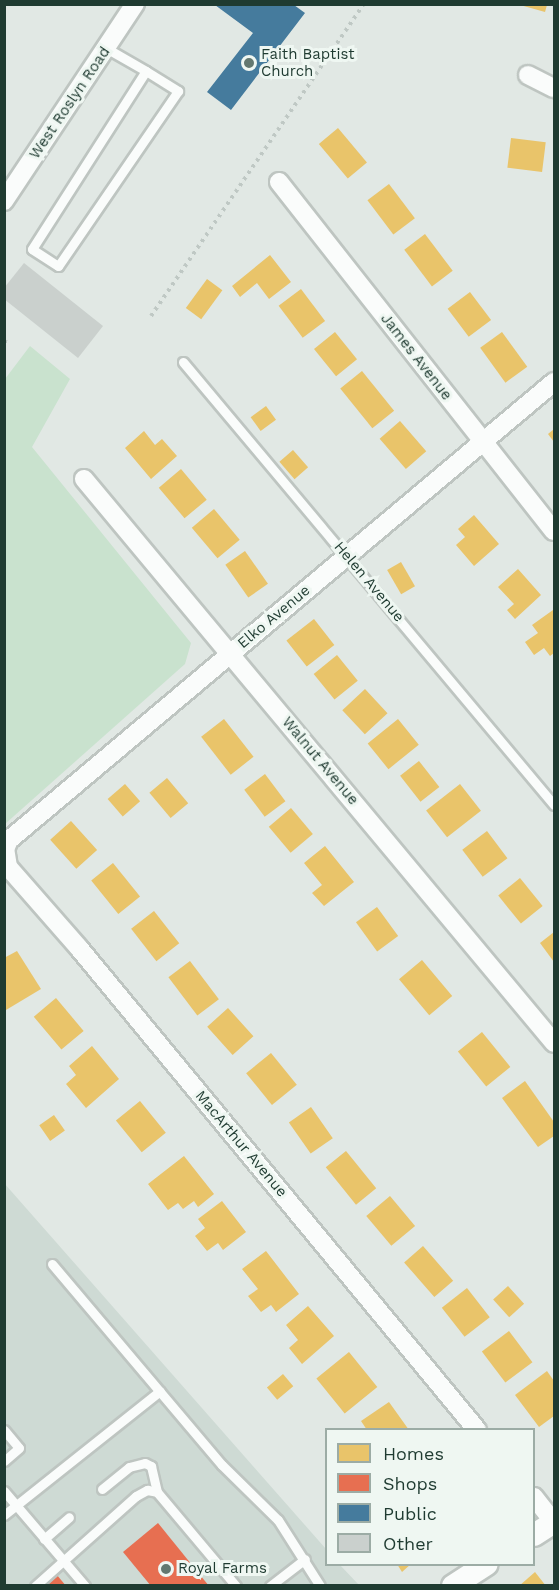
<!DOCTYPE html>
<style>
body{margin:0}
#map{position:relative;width:559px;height:1590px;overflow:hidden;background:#e1e8e4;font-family:"Work Sans",sans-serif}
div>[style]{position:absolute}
.built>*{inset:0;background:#cedad4}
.green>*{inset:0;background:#c9e2ce}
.homes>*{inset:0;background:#e9c46a;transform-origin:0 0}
.shops>*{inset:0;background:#e76f51}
.public>*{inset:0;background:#457b9d}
.building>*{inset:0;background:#cad0cd}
.path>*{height:4px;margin-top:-2px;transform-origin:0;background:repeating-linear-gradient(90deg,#bfc8c4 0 3px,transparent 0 7.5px)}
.roads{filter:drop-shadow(2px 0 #bec5c1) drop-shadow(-2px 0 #bec5c1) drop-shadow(0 2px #bec5c1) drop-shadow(0 -2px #bec5c1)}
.service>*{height:9px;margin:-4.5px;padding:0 4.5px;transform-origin:4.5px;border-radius:4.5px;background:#fafcfb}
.minor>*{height:18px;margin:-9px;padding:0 9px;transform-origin:9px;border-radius:9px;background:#fafcfb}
.tertiary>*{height:22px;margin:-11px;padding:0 11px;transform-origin:11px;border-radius:11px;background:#fafcfb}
.dots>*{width:16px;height:16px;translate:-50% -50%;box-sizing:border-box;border:3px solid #eff7f2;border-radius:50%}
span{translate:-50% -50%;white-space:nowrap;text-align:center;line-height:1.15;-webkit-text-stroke:6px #eff7f2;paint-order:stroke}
.poi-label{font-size:15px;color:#1f3b31}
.left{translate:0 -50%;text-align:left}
.street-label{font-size:15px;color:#1f3b31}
.frame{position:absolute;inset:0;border:6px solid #1f3b31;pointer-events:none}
.legend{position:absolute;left:325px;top:1428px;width:210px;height:138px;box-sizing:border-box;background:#eff7f2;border:2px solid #9caca5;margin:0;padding:8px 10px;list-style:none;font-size:18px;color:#1f3b31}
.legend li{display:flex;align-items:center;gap:12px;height:30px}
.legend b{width:30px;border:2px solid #9caca5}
</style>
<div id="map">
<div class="built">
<div style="clip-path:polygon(4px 1183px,326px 1549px,326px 1564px,340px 1565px,359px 1585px,5px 1585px)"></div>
</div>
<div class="green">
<div style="clip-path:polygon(30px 346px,70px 379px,32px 447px,191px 643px,185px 664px,5px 824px,5px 379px)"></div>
</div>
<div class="homes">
<div style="clip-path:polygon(520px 5px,547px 5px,545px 12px)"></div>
<div style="left:338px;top:128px;width:45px;height:25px;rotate:50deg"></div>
<div style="left:511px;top:138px;width:35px;height:30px;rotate:7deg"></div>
<div style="left:389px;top:184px;width:43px;height:27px;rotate:53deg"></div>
<div style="left:425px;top:234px;width:46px;height:26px;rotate:53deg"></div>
<div style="clip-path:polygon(270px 255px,291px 282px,269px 299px,257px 283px,240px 297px,232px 286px)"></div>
<div style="left:207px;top:279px;width:19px;height:36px;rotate:36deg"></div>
<div style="left:301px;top:289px;width:40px;height:28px;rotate:53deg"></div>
<div style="left:470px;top:292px;width:35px;height:28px;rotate:53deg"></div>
<div style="left:335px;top:332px;width:35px;height:27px;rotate:51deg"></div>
<div style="left:502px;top:332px;width:43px;height:27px;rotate:54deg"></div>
<div style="left:362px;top:371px;width:51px;height:28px;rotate:51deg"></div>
<div style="left:266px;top:406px;width:17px;height:19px;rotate:54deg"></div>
<div style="left:400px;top:421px;width:40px;height:27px;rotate:49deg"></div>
<div style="clip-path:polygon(554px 429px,554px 442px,548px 434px)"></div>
<div style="clip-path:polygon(144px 431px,155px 445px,162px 439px,177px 456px,151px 479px,125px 448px)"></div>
<div style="left:293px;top:450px;width:23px;height:18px;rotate:49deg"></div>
<div style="left:181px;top:469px;width:40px;height:29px;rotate:50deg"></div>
<div style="left:214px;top:509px;width:40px;height:29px;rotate:50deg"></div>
<div style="clip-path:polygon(474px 515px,499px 544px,474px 566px,456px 545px,465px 537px,458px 529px)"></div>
<div style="left:245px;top:551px;width:40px;height:24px;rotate:55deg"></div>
<div style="left:401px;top:562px;width:28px;height:16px;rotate:60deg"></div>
<div style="clip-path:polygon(518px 569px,541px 595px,515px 619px,507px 610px,514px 604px,498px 587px)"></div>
<div style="clip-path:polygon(553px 610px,554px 653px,550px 656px,544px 648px,534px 655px,525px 642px,538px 633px,532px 625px)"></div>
<div style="left:314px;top:619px;width:33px;height:35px;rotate:52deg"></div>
<div style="left:337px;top:655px;width:33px;height:30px;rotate:51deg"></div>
<div style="left:365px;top:689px;width:33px;height:31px;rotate:47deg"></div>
<div style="left:224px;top:719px;width:48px;height:29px;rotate:52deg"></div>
<div style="left:398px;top:719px;width:33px;height:39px;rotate:51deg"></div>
<div style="left:419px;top:761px;width:33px;height:24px;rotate:52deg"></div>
<div style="left:265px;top:774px;width:34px;height:26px;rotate:53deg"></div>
<div style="left:167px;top:778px;width:33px;height:23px;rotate:50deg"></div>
<div style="left:125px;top:784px;width:23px;height:23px;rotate:49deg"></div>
<div style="left:460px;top:784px;width:34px;height:43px;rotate:52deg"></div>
<div style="left:291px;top:808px;width:34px;height:29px;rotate:50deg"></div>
<div style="left:71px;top:821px;width:39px;height:28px;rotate:48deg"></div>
<div style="left:487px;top:831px;width:34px;height:31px;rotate:53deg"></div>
<div style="clip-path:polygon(325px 846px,354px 882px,324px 906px,312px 893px,322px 885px,304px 863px)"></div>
<div style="left:113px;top:863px;width:43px;height:28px;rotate:51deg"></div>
<div style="left:520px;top:878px;width:36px;height:28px;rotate:51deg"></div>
<div style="left:377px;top:907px;width:36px;height:26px;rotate:54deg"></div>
<div style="left:154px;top:911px;width:41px;height:29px;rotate:52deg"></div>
<div style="clip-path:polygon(554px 932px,554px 962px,540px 943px)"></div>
<div style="clip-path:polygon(17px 951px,41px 989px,6px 1010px,4px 958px)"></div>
<div style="left:422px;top:960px;width:47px;height:30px;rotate:50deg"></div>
<div style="left:190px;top:961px;width:48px;height:27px;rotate:53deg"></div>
<div style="left:56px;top:998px;width:43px;height:29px;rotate:50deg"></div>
<div style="left:228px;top:1008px;width:38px;height:28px;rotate:48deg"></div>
<div style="left:482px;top:1032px;width:45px;height:31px;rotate:51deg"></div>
<div style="clip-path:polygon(92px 1046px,119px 1079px,86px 1108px,66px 1084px,76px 1075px,69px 1066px)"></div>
<div style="left:271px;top:1053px;width:41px;height:32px;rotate:51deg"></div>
<div style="clip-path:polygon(525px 1081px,554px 1122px,554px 1136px,538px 1147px,502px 1098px)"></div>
<div style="left:140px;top:1101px;width:41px;height:31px;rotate:51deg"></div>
<div style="left:311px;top:1107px;width:38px;height:27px;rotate:55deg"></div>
<div style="left:54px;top:1115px;width:19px;height:18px;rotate:55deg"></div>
<div style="left:346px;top:1151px;width:48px;height:26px;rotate:51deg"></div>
<div style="clip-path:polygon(184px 1156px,214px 1194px,198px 1207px,194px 1201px,183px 1209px,178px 1203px,168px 1210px,148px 1184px)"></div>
<div style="left:390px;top:1196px;width:39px;height:31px;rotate:50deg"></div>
<div style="clip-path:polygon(222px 1201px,246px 1232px,223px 1250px,218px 1243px,207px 1251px,195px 1236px,205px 1228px,198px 1219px)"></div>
<div style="left:423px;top:1246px;width:46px;height:25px;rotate:49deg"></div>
<div style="clip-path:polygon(266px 1251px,299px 1294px,276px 1312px,271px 1305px,261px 1312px,248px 1296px,258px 1289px,242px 1269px)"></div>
<div style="left:508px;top:1286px;width:24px;height:20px;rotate:48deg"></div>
<div style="left:467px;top:1288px;width:37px;height:32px;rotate:52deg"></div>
<div style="clip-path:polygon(308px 1306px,334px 1336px,302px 1364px,289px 1348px,298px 1340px,286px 1325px)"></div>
<div style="left:509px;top:1331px;width:39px;height:34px;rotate:53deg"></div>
<div style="left:349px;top:1352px;width:45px;height:42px;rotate:51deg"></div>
<div style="clip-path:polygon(547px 1371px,554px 1381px,554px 1416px,539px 1427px,515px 1395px)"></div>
<div style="left:283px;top:1374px;width:16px;height:21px;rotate:50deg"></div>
<div style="clip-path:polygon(389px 1402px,409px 1430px,367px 1430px,361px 1421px)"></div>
<div style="clip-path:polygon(397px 1564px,411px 1564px,402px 1572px)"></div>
<div style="clip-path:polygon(535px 1572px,546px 1586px,519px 1586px)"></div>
</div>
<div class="shops">
<div style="clip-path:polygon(158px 1523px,209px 1586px,151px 1586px,123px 1552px)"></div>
<div style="clip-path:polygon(57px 1575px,66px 1586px,45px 1586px)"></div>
</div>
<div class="public">
<div style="clip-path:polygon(215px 5px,294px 5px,305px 13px,231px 110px,207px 92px,253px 33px)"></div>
</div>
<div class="building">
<div style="clip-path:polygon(24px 263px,103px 326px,78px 358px,4px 299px,4px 288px)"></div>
</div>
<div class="path">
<div style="left:151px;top:316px;width:378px;rotate:-55.7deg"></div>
<div style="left:4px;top:341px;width:7px;rotate:27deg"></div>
</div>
<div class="roads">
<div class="service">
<div style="left:106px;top:48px;width:46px;rotate:29.9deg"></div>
<div style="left:146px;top:71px;width:38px;rotate:32deg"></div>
<div style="left:178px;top:91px;width:212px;rotate:124.4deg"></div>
<div style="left:58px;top:266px;width:31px;rotate:-147deg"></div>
<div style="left:32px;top:249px;width:211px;rotate:-57.4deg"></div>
<div style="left:183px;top:362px;width:578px;rotate:50.05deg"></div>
<div style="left:52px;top:1264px;width:263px;rotate:49.8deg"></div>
<div style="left:222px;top:1465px;width:78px;rotate:44.5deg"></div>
<div style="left:278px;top:1520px;width:78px;rotate:57.5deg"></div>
<div style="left:4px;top:1430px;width:23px;rotate:50deg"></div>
<div style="left:19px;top:1448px;width:20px;rotate:139deg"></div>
<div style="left:102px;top:1489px;width:35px;rotate:-39deg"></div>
<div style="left:129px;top:1467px;width:16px;rotate:-14deg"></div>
<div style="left:145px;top:1463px;width:7px;rotate:27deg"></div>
<div style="left:151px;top:1466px;width:27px;rotate:77deg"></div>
<div style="left:4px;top:1491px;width:125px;rotate:49.5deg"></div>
<div style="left:4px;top:1515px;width:199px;rotate:-38.5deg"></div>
<div style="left:44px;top:1539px;width:33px;rotate:-41deg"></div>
<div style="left:35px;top:1586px;width:135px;rotate:-41.7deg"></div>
<div style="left:136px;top:1496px;width:13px;rotate:-29deg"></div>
<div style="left:147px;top:1490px;width:10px;rotate:11deg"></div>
<div style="left:157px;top:1492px;width:123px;rotate:50deg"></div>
<div style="left:270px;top:1586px;width:44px;rotate:-37.6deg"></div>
</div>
<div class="minor">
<div style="left:528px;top:75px;width:29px;rotate:27deg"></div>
<div style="left:279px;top:182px;width:444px;rotate:51.8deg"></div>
<div style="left:4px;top:201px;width:237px;rotate:-56.4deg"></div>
<div style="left:84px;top:479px;width:734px;rotate:50.19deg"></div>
<div style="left:477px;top:1430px;width:625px;rotate:-129.55deg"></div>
<div style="left:79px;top:948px;width:108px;rotate:-131.2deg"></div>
<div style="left:8px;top:867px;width:18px;rotate:-99deg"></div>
<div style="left:5px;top:849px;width:10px;rotate:-66deg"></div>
<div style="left:9px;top:840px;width:712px;rotate:-40.04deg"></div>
<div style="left:534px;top:1497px;width:33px;rotate:52deg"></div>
</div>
<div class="tertiary">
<div style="left:534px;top:1535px;width:24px;rotate:-33deg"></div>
<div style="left:453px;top:1586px;width:40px;rotate:-32.9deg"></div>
</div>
</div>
<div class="dots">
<div style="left:249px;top:63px;background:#637870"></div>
<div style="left:166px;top:1569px;background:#637870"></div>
</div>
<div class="poi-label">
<span class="left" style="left:261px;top:63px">Faith Baptist<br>Church</span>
<span class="left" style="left:178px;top:1569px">Royal Farms</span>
</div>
<div class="street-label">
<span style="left:70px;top:103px;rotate:-56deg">West Roslyn Road</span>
<span style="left:416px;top:357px;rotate:52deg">James Avenue</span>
<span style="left:369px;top:582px;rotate:50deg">Helen Avenue</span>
<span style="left:274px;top:617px;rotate:-40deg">Elko Avenue</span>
<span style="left:320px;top:761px;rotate:50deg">Walnut Avenue</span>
<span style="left:241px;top:1144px;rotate:50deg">MacArthur Avenue</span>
</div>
<div class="frame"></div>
<ul class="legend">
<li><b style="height:16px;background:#e9c46a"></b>Homes</li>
<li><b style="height:16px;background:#e76f51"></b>Shops</li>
<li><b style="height:16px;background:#457b9d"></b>Public</li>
<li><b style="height:16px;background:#cad0cd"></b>Other</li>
</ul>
</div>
